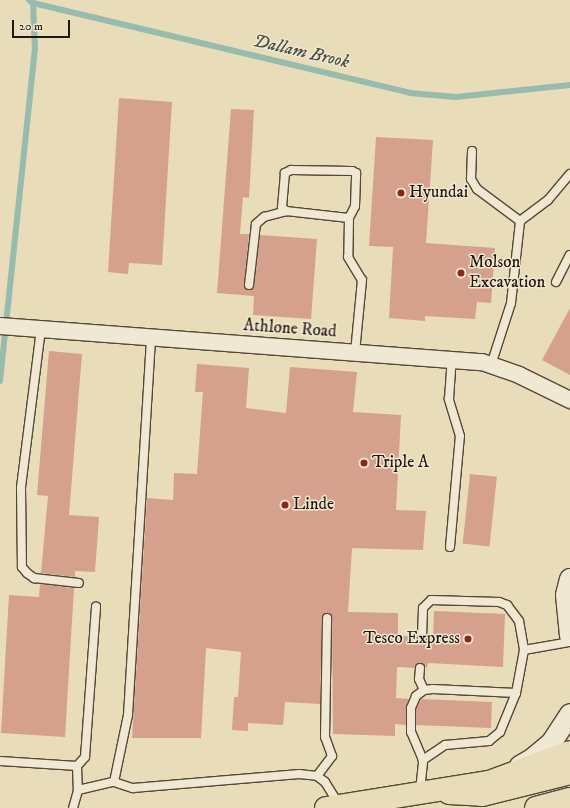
<!DOCTYPE html>
<style>
body{margin:0}
#map{position:relative;width:570px;height:808px;overflow:hidden;background:#e8dcb9;font-family:"IM FELL DW Pica",serif}
div>[style]{position:absolute}
.stream>*{height:6px;margin:-3px;padding:0 3px;transform-origin:3px;border-radius:3px;background:#97bcae}
.building>*{inset:0;background:#d6a18c;transform-origin:0 0}
.roads{filter:drop-shadow(1px 0 #544836) drop-shadow(-1px 0 #544836) drop-shadow(0 1px #544836) drop-shadow(0 -1px #544836)}
.service>*{height:8px;margin:-4px;padding:0 4px;transform-origin:4px;border-radius:4px;background:#f0e8d2}
.minor>*{height:16px;margin:-8px;padding:0 8px;transform-origin:8px;border-radius:8px;background:#f0e8d2}
.tertiary>*{height:20px;margin:-10px;padding:0 10px;transform-origin:10px;border-radius:10px;background:#f0e8d2}
.primary>*{height:22px;margin:-11px;padding:0 11px;transform-origin:11px;border-radius:11px;background:#e8dcb9}
.trunk>*{height:22px;margin:-11px;padding:0 11px;transform-origin:11px;border-radius:11px;background:#e8dcb9}
.dots>*{width:11px;height:11px;translate:-50% -50%;box-sizing:border-box;border:2px solid #f0e8d2;border-radius:50%}
span{translate:-50% -50%;white-space:nowrap;text-align:center;line-height:1.15;-webkit-text-stroke:3px #f0e8d2;paint-order:stroke}
.poi-label{font-size:17px;color:#22160b}
.left{translate:0 -50%;text-align:left}
.right{translate:-100% -50%;text-align:right}
.street-label{font-size:17px;color:#22160b}
.water-label{font-size:18px;color:#4b5044;font-style:italic}
.scale{position:absolute;left:12px;top:20px;width:58px;height:18px;box-sizing:border-box;border:2px solid #22160b;border-top:0;padding-left:5px;font-size:12px;line-height:14px;white-space:nowrap;color:#22160b;-webkit-text-stroke:3px #f0e8d2;paint-order:stroke}
</style>
<div id="map">
<div class="stream">
<div style="left:29px;top:0;width:5px;rotate:37deg"></div>
<div style="left:33px;top:3px;width:388px;rotate:13.4deg"></div>
<div style="left:410px;top:93px;width:46px;rotate:5deg"></div>
<div style="left:456px;top:97px;width:115px;rotate:-6deg"></div>
<div style="left:0;top:381px;width:333px;rotate:-84deg"></div>
<div style="left:35px;top:50px;width:47px;rotate:-92.4deg"></div>
</div>
<div class="building">
<div style="clip-path:polygon(119px 98px,172px 102px,162px 265px,129px 263px,128px 274px,108px 272px)"></div>
<div style="clip-path:polygon(231px 109px,254px 110px,249px 198px,243px 197px,240px 234px,249px 234px,244px 287px,249px 290px,254px 286px,260px 235px,317px 239px,311px 319px,253px 315px,254px 296px,217px 293px)"></div>
<div style="clip-path:polygon(376px 137px,433px 140px,426px 243px,495px 248px,491px 303px,477px 302px,475px 319px,425px 316px,425px 321px,389px 318px,393px 247px,369px 246px)"></div>
<div style="clip-path:polygon(570px 308px,570px 375px,542px 360px)"></div>
<div style="clip-path:polygon(49px 351px,82px 354px,69px 515px,99px 517px,95px 572px,75px 571px,75px 577px,41px 573px,48px 496px,37px 495px)"></div>
<div style="clip-path:polygon(197px 364px,249px 368px,246px 408px,286px 413px,290px 367px,357px 372px,353px 412px,401px 415px,396px 510px,426px 511px,423px 550px,352px 548px,348px 612px,398px 613px,398px 635px,417px 637px,422px 642px,427px 637px,433px 638px,434px 611px,505px 614px,503px 667px,428px 663px,427px 668px,420px 663px,415px 668px,397px 667px,396px 698px,409px 699px,406px 708px,406px 725px,395px 724px,395px 736px,333px 734px,332px 618px,327px 613px,322px 618px,320px 704px,285px 702px,283px 725px,248px 723px,248px 731px,232px 730px,234px 697px,238px 697px,241px 652px,206px 648px,201px 738px,132px 738px,147px 498px,173px 500px,174px 473px,197px 474px,203px 392px,195px 392px)"></div>
<div style="left:470px;top:474px;width:27px;height:70px;rotate:6deg"></div>
<div style="clip-path:polygon(40px 584px,74px 588px,65px 737px,1px 733px,9px 595px,39px 597px)"></div>
<div style="clip-path:polygon(421px 699px,492px 702px,491px 728px,416px 725px,416px 709px)"></div>
</div>
<div class="roads">
<div class="service">
<div style="left:472px;top:151px;width:28px;rotate:92deg"></div>
<div style="left:471px;top:179px;width:12px;rotate:59deg"></div>
<div style="left:477px;top:189px;width:54px;rotate:36.7deg"></div>
<div style="left:349px;top:218px;width:13px;rotate:-63deg"></div>
<div style="left:355px;top:206px;width:33px;rotate:-88deg"></div>
<div style="left:356px;top:173px;width:4px;rotate:-153deg"></div>
<div style="left:352px;top:171px;width:61px;rotate:-179.1deg"></div>
<div style="left:291px;top:170px;width:7px;rotate:153deg"></div>
<div style="left:285px;top:173px;width:34px;rotate:95deg"></div>
<div style="left:282px;top:207px;width:6px;rotate:45deg"></div>
<div style="left:286px;top:211px;width:63px;rotate:6.3deg"></div>
<div style="left:349px;top:218px;width:39px;rotate:91deg"></div>
<div style="left:348px;top:257px;width:27px;rotate:59deg"></div>
<div style="left:362px;top:280px;width:73px;rotate:95.5deg"></div>
<div style="left:556px;top:282px;width:30px;rotate:-63deg"></div>
<div style="left:249px;top:285px;width:61px;rotate:-83.5deg"></div>
<div style="left:256px;top:224px;width:11px;rotate:-41deg"></div>
<div style="left:264px;top:217px;width:23px;rotate:-15deg"></div>
<div style="left:41px;top:329px;width:160px;rotate:97.2deg"></div>
<div style="left:21px;top:488px;width:79px;rotate:89.3deg"></div>
<div style="left:22px;top:567px;width:8px;rotate:50deg"></div>
<div style="left:27px;top:573px;width:9px;rotate:36deg"></div>
<div style="left:34px;top:578px;width:45px;rotate:6.3deg"></div>
<div style="left:491px;top:365px;width:65px;rotate:-72.1deg"></div>
<div style="left:511px;top:303px;width:82px;rotate:-83.7deg"></div>
<div style="left:520px;top:221px;width:35px;rotate:-37deg"></div>
<div style="left:548px;top:200px;width:34px;rotate:-50deg"></div>
<div style="left:450px;top:547px;width:111px;rotate:-84.9deg"></div>
<div style="left:460px;top:436px;width:39px;rotate:-107deg"></div>
<div style="left:449px;top:399px;width:39px;rotate:-86deg"></div>
<div style="left:422px;top:637px;width:29px;rotate:-88deg"></div>
<div style="left:423px;top:608px;width:11px;rotate:-45deg"></div>
<div style="left:431px;top:600px;width:68px;rotate:1.7deg"></div>
<div style="left:499px;top:602px;width:9px;rotate:21deg"></div>
<div style="left:507px;top:605px;width:20px;rotate:53deg"></div>
<div style="left:519px;top:621px;width:29px;rotate:80deg"></div>
<div style="left:524px;top:650px;width:44px;rotate:100.5deg"></div>
<div style="left:516px;top:693px;width:42px;rotate:112.3deg"></div>
<div style="left:500px;top:732px;width:14px;rotate:141deg"></div>
<div style="left:489px;top:741px;width:44px;rotate:174.8deg"></div>
<div style="left:445px;top:745px;width:27px;rotate:146deg"></div>
<div style="left:524px;top:650px;width:47px;rotate:-9.9deg"></div>
<div style="left:420px;top:668px;width:11px;rotate:95deg"></div>
<div style="left:419px;top:679px;width:12px;rotate:66deg"></div>
<div style="left:0;top:761px;width:77px;rotate:3.7deg"></div>
<div style="left:77px;top:766px;width:24px;rotate:88deg"></div>
<div style="left:77px;top:766px;width:12px;rotate:-48deg"></div>
<div style="left:85px;top:757px;width:151px;rotate:-85.8deg"></div>
<div style="left:317px;top:776px;width:25px;rotate:-53deg"></div>
<div style="left:332px;top:756px;width:20px;rotate:-110deg"></div>
<div style="left:325px;top:737px;width:119px;rotate:-89deg"></div>
<div style="left:114px;top:782px;width:68px;rotate:-78.2deg"></div>
<div style="left:128px;top:715px;width:378px;rotate:-86.5deg"></div>
<div style="left:420px;top:791px;width:31px;rotate:-84deg"></div>
<div style="left:423px;top:760px;width:30px;rotate:-113deg"></div>
<div style="left:411px;top:732px;width:24px;rotate:-90deg"></div>
<div style="left:411px;top:708px;width:13px;rotate:-67deg"></div>
<div style="left:416px;top:696px;width:10px;rotate:-37deg"></div>
<div style="left:424px;top:690px;width:9px;rotate:-6deg"></div>
<div style="left:433px;top:689px;width:83px;rotate:2.8deg"></div>
<div style="left:73px;top:808px;width:19px;rotate:-74deg"></div>
<div style="left:78px;top:790px;width:37px;rotate:-13deg"></div>
<div style="left:114px;top:782px;width:20px;rotate:18deg"></div>
<div style="left:133px;top:788px;width:167px;rotate:-4.8deg"></div>
<div style="left:299px;top:774px;width:18px;rotate:6deg"></div>
<div style="left:317px;top:776px;width:10px;rotate:37deg"></div>
<div style="left:325px;top:782px;width:26px;rotate:58deg"></div>
</div>
<div class="minor">
<div style="left:0;top:326px;width:483px;rotate:4.3deg"></div>
<div style="left:482px;top:362px;width:39px;rotate:19deg"></div>
<div style="left:519px;top:375px;width:57px;rotate:26.1deg"></div>
</div>
<div class="tertiary">
<div style="left:570px;top:579px;width:16px;rotate:104deg"></div>
<div style="left:566px;top:595px;width:41px;rotate:84.4deg"></div>
<div style="left:520px;top:766px;width:14px;rotate:-30deg"></div>
<div style="left:532px;top:759px;width:26px;rotate:-40deg"></div>
<div style="left:552px;top:742px;width:33px;rotate:-57deg"></div>
</div>
<div class="primary">
<div style="left:449px;top:793px;width:33px;rotate:3deg"></div>
<div style="left:482px;top:795px;width:91px;rotate:-14deg"></div>
</div>
<div class="trunk">
<div style="left:326px;top:808px;width:165px;rotate:-9.1deg"></div>
<div style="left:489px;top:782px;width:86px;rotate:-20.3deg"></div>
<div style="left:536px;top:808px;width:35px;rotate:-15deg"></div>
</div>
</div>
<div class="dots">
<div style="left:401px;top:193px;background:#8f2418"></div>
<div style="left:461px;top:273px;background:#8f2418"></div>
<div style="left:364px;top:463px;background:#8f2418"></div>
<div style="left:285px;top:505px;background:#8f2418"></div>
<div style="left:468px;top:639px;background:#8f2418"></div>
</div>
<div class="poi-label">
<span class="left" style="left:409px;top:193px">Hyundai</span>
<span class="left" style="left:469px;top:273px">Molson<br>Excavation</span>
<span class="left" style="left:372px;top:463px">Triple A</span>
<span class="left" style="left:293px;top:505px">Linde</span>
<span class="right" style="left:460px;top:639px">Tesco Express</span>
</div>
<div class="street-label">
<span style="left:290px;top:329px;rotate:4deg">Athlone Road</span>
</div>
<div class="water-label">
<span style="left:301px;top:52px;rotate:13deg">Dallam Brook</span>
</div>
<div class="scale">20 m</div>
</div>
